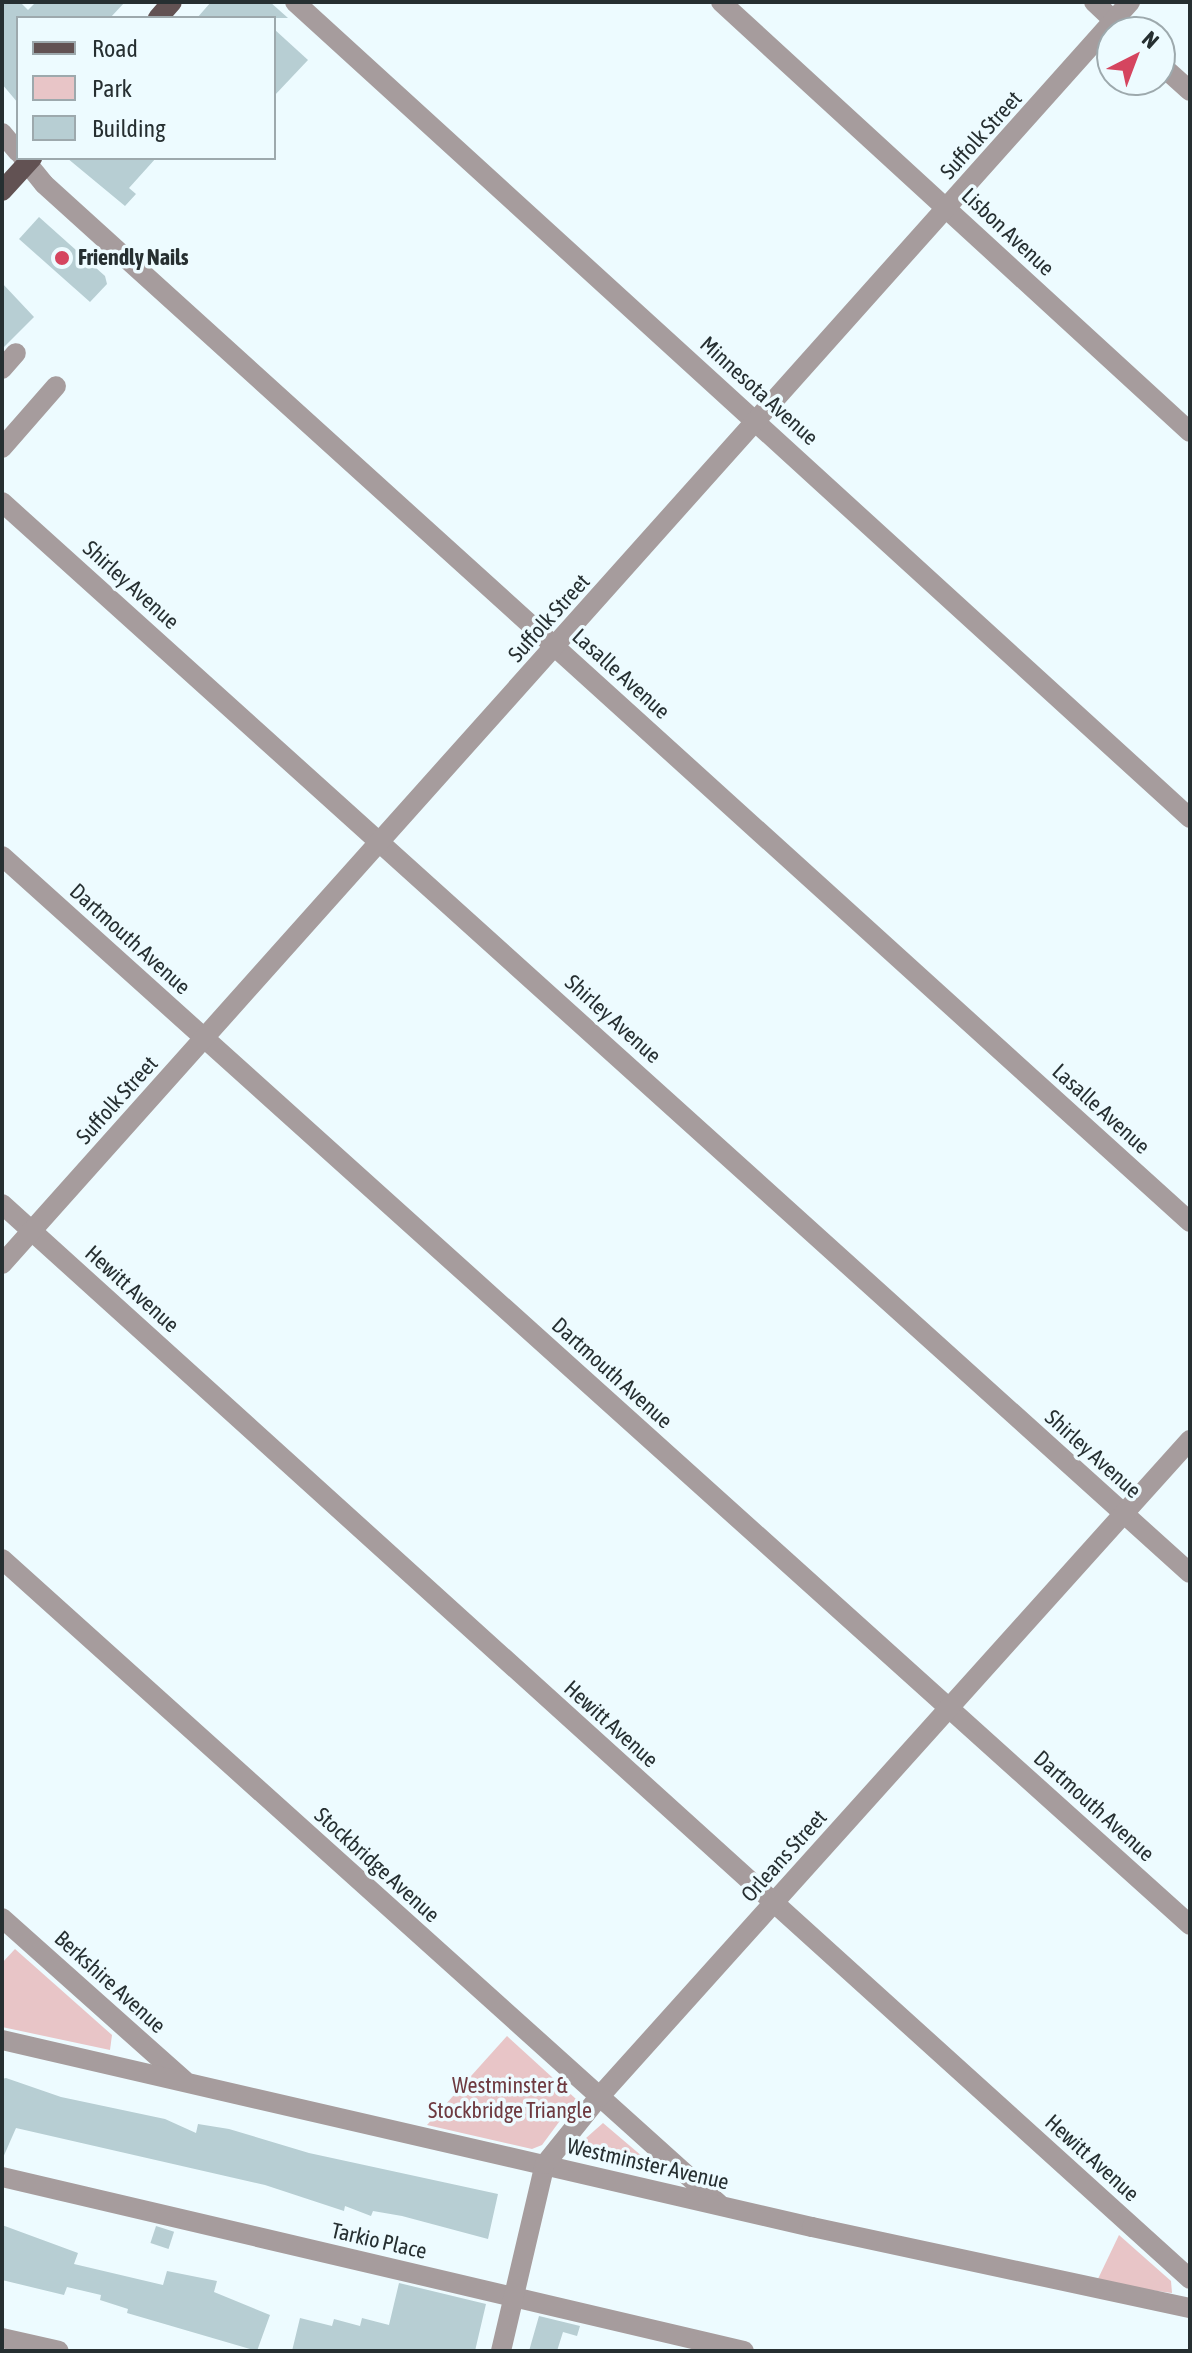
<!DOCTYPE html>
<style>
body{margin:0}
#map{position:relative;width:1192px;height:2353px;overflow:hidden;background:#edfbff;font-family:"Asap Condensed",sans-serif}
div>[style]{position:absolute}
.green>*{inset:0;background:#e8c5c7}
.building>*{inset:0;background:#b7ced3;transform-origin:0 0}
.minor>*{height:20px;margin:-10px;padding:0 10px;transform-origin:10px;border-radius:10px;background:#a69c9d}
.major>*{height:20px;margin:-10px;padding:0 10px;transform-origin:10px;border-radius:10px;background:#625253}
.dots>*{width:22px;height:22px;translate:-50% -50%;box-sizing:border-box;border:4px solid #edfbff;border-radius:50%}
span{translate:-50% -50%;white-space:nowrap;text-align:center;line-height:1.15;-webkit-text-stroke:7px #edfbff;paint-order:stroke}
.street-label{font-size:22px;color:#262f31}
.poi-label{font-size:22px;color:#262f31;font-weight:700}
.left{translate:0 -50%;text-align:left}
.park-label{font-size:22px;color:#6e3a40}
.frame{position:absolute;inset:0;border:4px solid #262f31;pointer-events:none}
.legend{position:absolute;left:16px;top:16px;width:260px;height:144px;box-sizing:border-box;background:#edfbff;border:2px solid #9da9ad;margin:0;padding:10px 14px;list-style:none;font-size:24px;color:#262f31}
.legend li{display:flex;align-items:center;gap:16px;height:40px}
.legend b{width:40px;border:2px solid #9da9ad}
.north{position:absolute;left:1096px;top:16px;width:80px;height:80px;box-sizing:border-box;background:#edfbff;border:2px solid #9da9ad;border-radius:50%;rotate:42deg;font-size:22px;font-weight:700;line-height:32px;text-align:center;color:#262f31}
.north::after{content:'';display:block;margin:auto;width:28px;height:36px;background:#d5455f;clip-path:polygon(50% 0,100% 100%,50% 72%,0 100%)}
</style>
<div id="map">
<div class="green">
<div style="clip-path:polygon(15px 1949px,112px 2035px,110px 2050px,2px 2027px,2px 1963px)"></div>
<div style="clip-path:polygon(507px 2036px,576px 2099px,542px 2145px,532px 2149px,427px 2125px)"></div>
<div style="clip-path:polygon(603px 2123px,643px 2157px,640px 2172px,578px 2157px,577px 2146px)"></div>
<div style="clip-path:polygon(1119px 2235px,1171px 2281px,1172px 2293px,1096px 2283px)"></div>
</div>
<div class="building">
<div style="clip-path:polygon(2px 2px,20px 2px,28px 10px,36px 2px,125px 2px,110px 18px,18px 18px,18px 103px,2px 84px)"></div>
<div style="clip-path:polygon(211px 2px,270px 2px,288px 18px,197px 18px)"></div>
<div style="clip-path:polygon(274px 29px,308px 60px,274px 96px)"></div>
<div style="clip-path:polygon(67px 158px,156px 158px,129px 188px,136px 194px,125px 206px)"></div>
<div style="clip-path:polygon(39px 217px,105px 276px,107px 284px,90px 302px,19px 239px)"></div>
<div style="clip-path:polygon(2px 283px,34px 317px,2px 349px)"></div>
<div style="clip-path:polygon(6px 2078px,61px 2097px,165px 2119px,196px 2133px,198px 2124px,229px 2129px,309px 2153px,498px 2194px,488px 2239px,402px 2216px,373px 2211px,371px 2216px,345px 2206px,344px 2211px,265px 2185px,16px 2128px,2px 2160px,2px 2079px)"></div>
<div style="clip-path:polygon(2px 2225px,78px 2253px,74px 2264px,163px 2285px,167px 2271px,217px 2281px,214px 2292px,270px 2315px,257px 2351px,127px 2313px,128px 2309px,100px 2300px,101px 2295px,67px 2287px,64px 2295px,2px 2280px)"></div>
<div style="left:156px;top:2226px;width:19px;height:18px;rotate:18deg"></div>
<div style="clip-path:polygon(399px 2283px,486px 2304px,475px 2351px,292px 2351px,300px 2318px,332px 2326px,334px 2319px,360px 2326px,362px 2318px,389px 2325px)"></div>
<div style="clip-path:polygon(539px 2316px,580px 2326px,577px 2336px,563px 2332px,557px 2351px,529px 2351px)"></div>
</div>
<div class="minor">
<div style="left:295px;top:2px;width:1211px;rotate:42.36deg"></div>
<div style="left:721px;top:2px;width:636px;rotate:42.52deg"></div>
<div style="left:1094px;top:2px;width:44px;rotate:43.2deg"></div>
<div style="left:1160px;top:64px;width:40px;rotate:42deg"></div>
<div style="left:2px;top:133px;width:25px;rotate:50deg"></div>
<div style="left:23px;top:158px;width:33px;rotate:51deg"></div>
<div style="left:44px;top:184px;width:1546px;rotate:42.17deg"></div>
<div style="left:2px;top:369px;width:21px;rotate:-49deg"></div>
<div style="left:2px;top:448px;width:82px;rotate:-48.9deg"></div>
<div style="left:2px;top:502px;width:1599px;rotate:42.04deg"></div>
<div style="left:2px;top:856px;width:1598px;rotate:41.98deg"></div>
<div style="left:2px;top:1204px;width:1602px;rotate:42.14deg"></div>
<div style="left:2px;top:1264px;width:1693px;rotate:-48.21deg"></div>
<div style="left:2px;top:1559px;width:964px;rotate:41.97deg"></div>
<div style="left:2px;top:1918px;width:244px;rotate:41.7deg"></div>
<div style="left:2px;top:2040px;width:831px;rotate:13deg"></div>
<div style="left:812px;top:2227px;width:387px;rotate:12.1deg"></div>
<div style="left:2px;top:2177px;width:762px;rotate:13.2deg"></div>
<div style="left:2px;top:2338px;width:58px;rotate:12.8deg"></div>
<div style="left:501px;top:2351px;width:192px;rotate:-76.8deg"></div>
<div style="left:545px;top:2164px;width:86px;rotate:-51.1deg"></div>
<div style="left:599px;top:2097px;width:884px;rotate:-48.03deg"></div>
</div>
<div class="major">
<div style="left:158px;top:18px;width:21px;rotate:-49deg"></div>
<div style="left:2px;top:191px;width:45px;rotate:-47.7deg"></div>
</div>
<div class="dots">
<div style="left:62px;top:258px;background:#d5455f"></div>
</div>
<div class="street-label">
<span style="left:981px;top:135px;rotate:-48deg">Suffolk Street</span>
<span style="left:1008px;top:232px;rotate:43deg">Lisbon Avenue</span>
<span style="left:759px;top:391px;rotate:42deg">Minnesota Avenue</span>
<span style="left:131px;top:585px;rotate:42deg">Shirley Avenue</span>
<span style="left:549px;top:618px;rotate:-48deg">Suffolk Street</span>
<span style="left:621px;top:674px;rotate:42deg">Lasalle Avenue</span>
<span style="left:130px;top:939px;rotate:42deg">Dartmouth Avenue</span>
<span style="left:613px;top:1019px;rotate:42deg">Shirley Avenue</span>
<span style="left:117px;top:1100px;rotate:-48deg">Suffolk Street</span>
<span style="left:1101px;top:1109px;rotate:42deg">Lasalle Avenue</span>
<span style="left:132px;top:1289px;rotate:42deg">Hewitt Avenue</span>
<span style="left:612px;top:1373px;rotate:42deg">Dartmouth Avenue</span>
<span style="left:1093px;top:1454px;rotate:42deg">Shirley Avenue</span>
<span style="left:611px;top:1724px;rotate:42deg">Hewitt Avenue</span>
<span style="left:1094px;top:1806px;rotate:42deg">Dartmouth Avenue</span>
<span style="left:784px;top:1856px;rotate:-48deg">Orleans Street</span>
<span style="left:377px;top:1865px;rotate:42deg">Stockbridge Avenue</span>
<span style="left:110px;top:1982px;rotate:42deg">Berkshire Avenue</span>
<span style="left:1092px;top:2158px;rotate:42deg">Hewitt Avenue</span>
<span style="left:648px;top:2164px;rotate:13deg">Westminster Avenue</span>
<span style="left:379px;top:2241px;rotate:13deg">Tarkio Place</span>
</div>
<div class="poi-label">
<span class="left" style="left:78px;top:258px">Friendly Nails</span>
</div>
<div class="park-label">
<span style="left:510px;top:2098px">Westminster &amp;<br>Stockbridge Triangle</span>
</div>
<div class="frame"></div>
<ul class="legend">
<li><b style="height:10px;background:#625253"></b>Road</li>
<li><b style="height:22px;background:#e8c5c7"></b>Park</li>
<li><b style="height:22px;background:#b7ced3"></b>Building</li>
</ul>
<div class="north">N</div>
</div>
